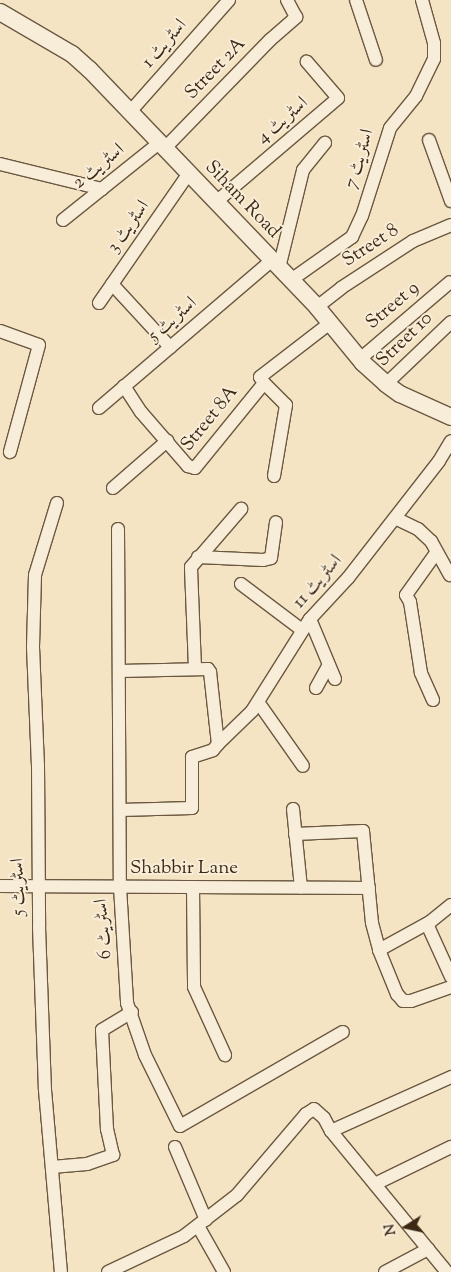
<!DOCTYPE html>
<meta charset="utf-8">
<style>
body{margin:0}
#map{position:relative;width:451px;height:1272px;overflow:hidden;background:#f4e4c4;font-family:"Sorts Mill Goudy",Amiri,serif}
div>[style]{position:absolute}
.roads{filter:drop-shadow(1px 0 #6b5840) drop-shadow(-1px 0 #6b5840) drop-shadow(0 1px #6b5840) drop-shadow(0 -1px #6b5840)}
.minor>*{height:12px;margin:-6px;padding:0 6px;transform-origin:6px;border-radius:6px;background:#f8edd9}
.tertiary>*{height:16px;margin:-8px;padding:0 8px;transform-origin:8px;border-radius:8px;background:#f8edd9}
span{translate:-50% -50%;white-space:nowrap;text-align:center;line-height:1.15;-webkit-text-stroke:4px #f8edd9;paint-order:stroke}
.street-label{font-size:19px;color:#3d2914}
.north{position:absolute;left:381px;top:1202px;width:50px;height:50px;-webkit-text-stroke:4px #f8edd9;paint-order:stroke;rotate:260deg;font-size:14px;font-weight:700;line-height:20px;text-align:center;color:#3d2914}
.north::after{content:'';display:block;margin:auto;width:18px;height:22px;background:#3d2914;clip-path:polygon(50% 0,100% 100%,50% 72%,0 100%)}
</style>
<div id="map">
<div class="roads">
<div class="minor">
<div style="left:356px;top:0;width:63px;rotate:71.6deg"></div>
<div style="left:129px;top:113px;width:151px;rotate:-48.5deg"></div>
<div style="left:429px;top:140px;width:65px;rotate:70.2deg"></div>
<div style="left:164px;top:149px;width:152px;rotate:-45.8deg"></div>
<div style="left:270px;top:40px;width:35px;rotate:-41deg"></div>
<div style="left:296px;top:17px;width:19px;rotate:-118deg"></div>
<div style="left:0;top:164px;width:105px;rotate:13.8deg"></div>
<div style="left:216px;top:202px;width:160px;rotate:-40.4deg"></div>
<div style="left:338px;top:98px;width:48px;rotate:-130.7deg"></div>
<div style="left:63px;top:220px;width:123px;rotate:-38.7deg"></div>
<div style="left:279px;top:268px;width:101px;rotate:-76.2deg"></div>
<div style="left:303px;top:170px;width:35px;rotate:-51deg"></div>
<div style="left:291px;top:280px;width:75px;rotate:-35.2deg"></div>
<div style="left:352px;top:237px;width:23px;rotate:-65deg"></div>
<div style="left:362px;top:216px;width:92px;rotate:-72.3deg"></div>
<div style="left:390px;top:128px;width:41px;rotate:-50.9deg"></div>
<div style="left:416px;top:96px;width:41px;rotate:-64.1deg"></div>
<div style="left:434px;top:59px;width:16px;rotate:-90deg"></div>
<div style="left:434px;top:43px;width:45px;rotate:-105.6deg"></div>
<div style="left:112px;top:284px;width:86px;rotate:47.4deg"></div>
<div style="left:99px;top:303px;width:158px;rotate:-55.3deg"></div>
<div style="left:317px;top:307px;width:31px;rotate:-38deg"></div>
<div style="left:341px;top:288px;width:86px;rotate:-33.1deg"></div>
<div style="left:413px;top:241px;width:41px;rotate:-22.8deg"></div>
<div style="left:0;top:331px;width:41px;rotate:19.7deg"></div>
<div style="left:39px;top:345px;width:111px;rotate:105.2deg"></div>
<div style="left:360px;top:359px;width:118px;rotate:-40.5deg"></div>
<div style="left:264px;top:383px;width:31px;rotate:45deg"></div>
<div style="left:286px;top:405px;width:72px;rotate:99.6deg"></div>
<div style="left:386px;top:384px;width:90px;rotate:-43.6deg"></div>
<div style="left:124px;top:386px;width:31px;rotate:57deg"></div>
<div style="left:141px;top:412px;width:72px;rotate:49deg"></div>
<div style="left:188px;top:466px;width:7px;rotate:16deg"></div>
<div style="left:195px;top:468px;width:109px;rotate:-50.9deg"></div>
<div style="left:264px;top:383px;width:7px;rotate:-124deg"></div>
<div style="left:260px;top:377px;width:88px;rotate:-37.6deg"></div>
<div style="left:99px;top:408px;width:228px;rotate:-40.5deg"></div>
<div style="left:113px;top:488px;width:72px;rotate:-41deg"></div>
<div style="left:57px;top:503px;width:75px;rotate:107deg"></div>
<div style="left:35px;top:575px;width:72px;rotate:91.6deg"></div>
<div style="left:33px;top:647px;width:118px;rotate:87.6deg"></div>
<div style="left:38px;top:765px;width:162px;rotate:89.6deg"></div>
<div style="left:39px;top:927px;width:163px;rotate:87.9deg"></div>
<div style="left:45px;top:1090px;width:183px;rotate:85deg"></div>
<div style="left:395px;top:518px;width:25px;rotate:26deg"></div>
<div style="left:418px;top:529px;width:18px;rotate:43deg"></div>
<div style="left:431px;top:541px;width:39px;rotate:61deg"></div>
<div style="left:118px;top:529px;width:358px;rotate:89.7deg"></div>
<div style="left:120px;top:887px;width:116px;rotate:86.5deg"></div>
<div style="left:127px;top:1003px;width:55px;rotate:70.9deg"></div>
<div style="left:145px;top:1055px;width:79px;rotate:63.8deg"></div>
<div style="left:180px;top:1126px;width:188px;rotate:-30deg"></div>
<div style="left:198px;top:557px;width:65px;rotate:2.6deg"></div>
<div style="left:263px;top:560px;width:8px;rotate:-14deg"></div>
<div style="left:271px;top:558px;width:36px;rotate:-82deg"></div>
<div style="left:241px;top:584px;width:76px;rotate:37deg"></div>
<div style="left:310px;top:619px;width:65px;rotate:67.4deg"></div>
<div style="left:195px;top:668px;width:101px;rotate:-92.3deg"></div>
<div style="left:191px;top:567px;width:77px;rotate:-49.2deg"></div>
<div style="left:120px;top:671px;width:88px;rotate:-1.3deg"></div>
<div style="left:208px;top:669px;width:4px;rotate:56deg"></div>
<div style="left:210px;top:672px;width:72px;rotate:83.7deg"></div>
<div style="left:218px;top:744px;width:47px;rotate:-44.1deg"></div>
<div style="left:252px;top:711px;width:109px;rotate:-57.8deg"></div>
<div style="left:310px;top:619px;width:56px;rotate:-47.2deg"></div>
<div style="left:348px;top:578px;width:148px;rotate:-52.1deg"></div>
<div style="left:439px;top:461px;width:23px;rotate:-59deg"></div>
<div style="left:316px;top:688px;width:26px;rotate:-61deg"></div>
<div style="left:433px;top:700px;width:30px;rotate:-114deg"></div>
<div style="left:421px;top:673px;width:72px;rotate:-98.8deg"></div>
<div style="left:410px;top:602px;width:8px;rotate:-120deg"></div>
<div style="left:406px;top:595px;width:52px;rotate:-54.5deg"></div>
<div style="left:258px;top:702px;width:78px;rotate:54.9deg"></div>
<div style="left:293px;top:809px;width:79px;rotate:84.2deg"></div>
<div style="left:120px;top:810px;width:72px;rotate:-1.6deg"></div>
<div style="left:192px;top:808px;width:51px;rotate:-90deg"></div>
<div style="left:192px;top:757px;width:22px;rotate:-18deg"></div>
<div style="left:213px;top:750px;width:8px;rotate:-50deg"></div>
<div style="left:295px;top:834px;width:68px;rotate:-2.5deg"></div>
<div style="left:363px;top:831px;width:92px;rotate:84.4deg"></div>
<div style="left:372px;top:923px;width:28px;rotate:75deg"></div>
<div style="left:379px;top:950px;width:48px;rotate:67.8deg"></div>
<div style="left:397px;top:994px;width:9px;rotate:49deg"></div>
<div style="left:403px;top:1001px;width:8px"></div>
<div style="left:411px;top:1001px;width:42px;rotate:-19.3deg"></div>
<div style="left:0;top:886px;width:369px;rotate:0.3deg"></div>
<div style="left:193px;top:887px;width:100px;rotate:89.4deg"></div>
<div style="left:194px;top:987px;width:75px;rotate:65.5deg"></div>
<div style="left:427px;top:924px;width:58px;rotate:65.6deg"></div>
<div style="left:379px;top:950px;width:58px;rotate:-28.8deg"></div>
<div style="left:430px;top:922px;width:27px;rotate:-39deg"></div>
<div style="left:331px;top:1131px;width:132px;rotate:-24.2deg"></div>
<div style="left:175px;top:1147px;width:79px;rotate:67deg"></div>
<div style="left:52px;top:1167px;width:35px;rotate:-5deg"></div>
<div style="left:87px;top:1164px;width:28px;rotate:-19deg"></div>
<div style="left:113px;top:1155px;width:27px;rotate:-103deg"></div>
<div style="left:107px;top:1129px;width:99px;rotate:-92.9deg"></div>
<div style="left:102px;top:1030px;width:35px;rotate:-31deg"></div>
<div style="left:375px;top:1184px;width:85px;rotate:-26deg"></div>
<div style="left:198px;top:1226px;width:53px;rotate:60.5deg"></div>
<div style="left:108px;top:1272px;width:84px;rotate:-25.3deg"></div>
<div style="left:184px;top:1236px;width:67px;rotate:-37.7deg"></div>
<div style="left:237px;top:1195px;width:106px;rotate:-49.6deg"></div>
<div style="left:306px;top:1114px;width:9px;rotate:-32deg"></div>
<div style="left:314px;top:1109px;width:13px;rotate:42deg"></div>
<div style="left:324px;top:1118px;width:15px;rotate:62deg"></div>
<div style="left:331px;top:1131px;width:183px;rotate:50.6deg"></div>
<div style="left:385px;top:1272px;width:49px;rotate:-28.1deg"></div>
</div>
<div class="tertiary">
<div style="left:0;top:12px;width:83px;rotate:30.3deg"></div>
<div style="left:72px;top:54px;width:24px;rotate:42deg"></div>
<div style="left:90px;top:70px;width:328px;rotate:46.2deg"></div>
<div style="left:317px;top:307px;width:72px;rotate:50.6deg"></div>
<div style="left:363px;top:363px;width:31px;rotate:42deg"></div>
<div style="left:386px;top:384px;width:17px;rotate:36deg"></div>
<div style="left:400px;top:394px;width:56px;rotate:24.3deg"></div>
</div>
</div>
<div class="street-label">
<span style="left:165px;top:44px;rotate:-49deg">اسٹریٹ 1</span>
<span style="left:216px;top:69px;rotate:-46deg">Street 2A</span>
<span style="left:283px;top:121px;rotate:-41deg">اسٹریٹ 4</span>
<span style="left:360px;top:159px;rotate:-73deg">اسٹریٹ 7</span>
<span style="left:99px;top:167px;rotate:-39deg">اسٹریٹ 2</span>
<span style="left:242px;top:200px;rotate:46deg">Siham Road</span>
<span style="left:129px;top:227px;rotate:-55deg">اسٹریٹ 3</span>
<span style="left:371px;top:246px;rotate:-33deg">Street 8</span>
<span style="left:393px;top:306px;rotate:-40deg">Street 9</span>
<span style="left:173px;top:320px;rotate:-41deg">اسٹریٹ 5</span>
<span style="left:405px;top:340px;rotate:-44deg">Street 10</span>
<span style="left:210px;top:419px;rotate:-51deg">Street 8A</span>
<span style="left:318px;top:582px;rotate:-49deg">اسٹریٹ 11</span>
<span style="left:184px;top:869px">Shabbir Lane</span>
<span style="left:19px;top:887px;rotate:-91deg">اسٹریٹ 5</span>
<span style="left:104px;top:929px;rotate:-94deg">اسٹریٹ 6</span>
</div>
<div class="north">N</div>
</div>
